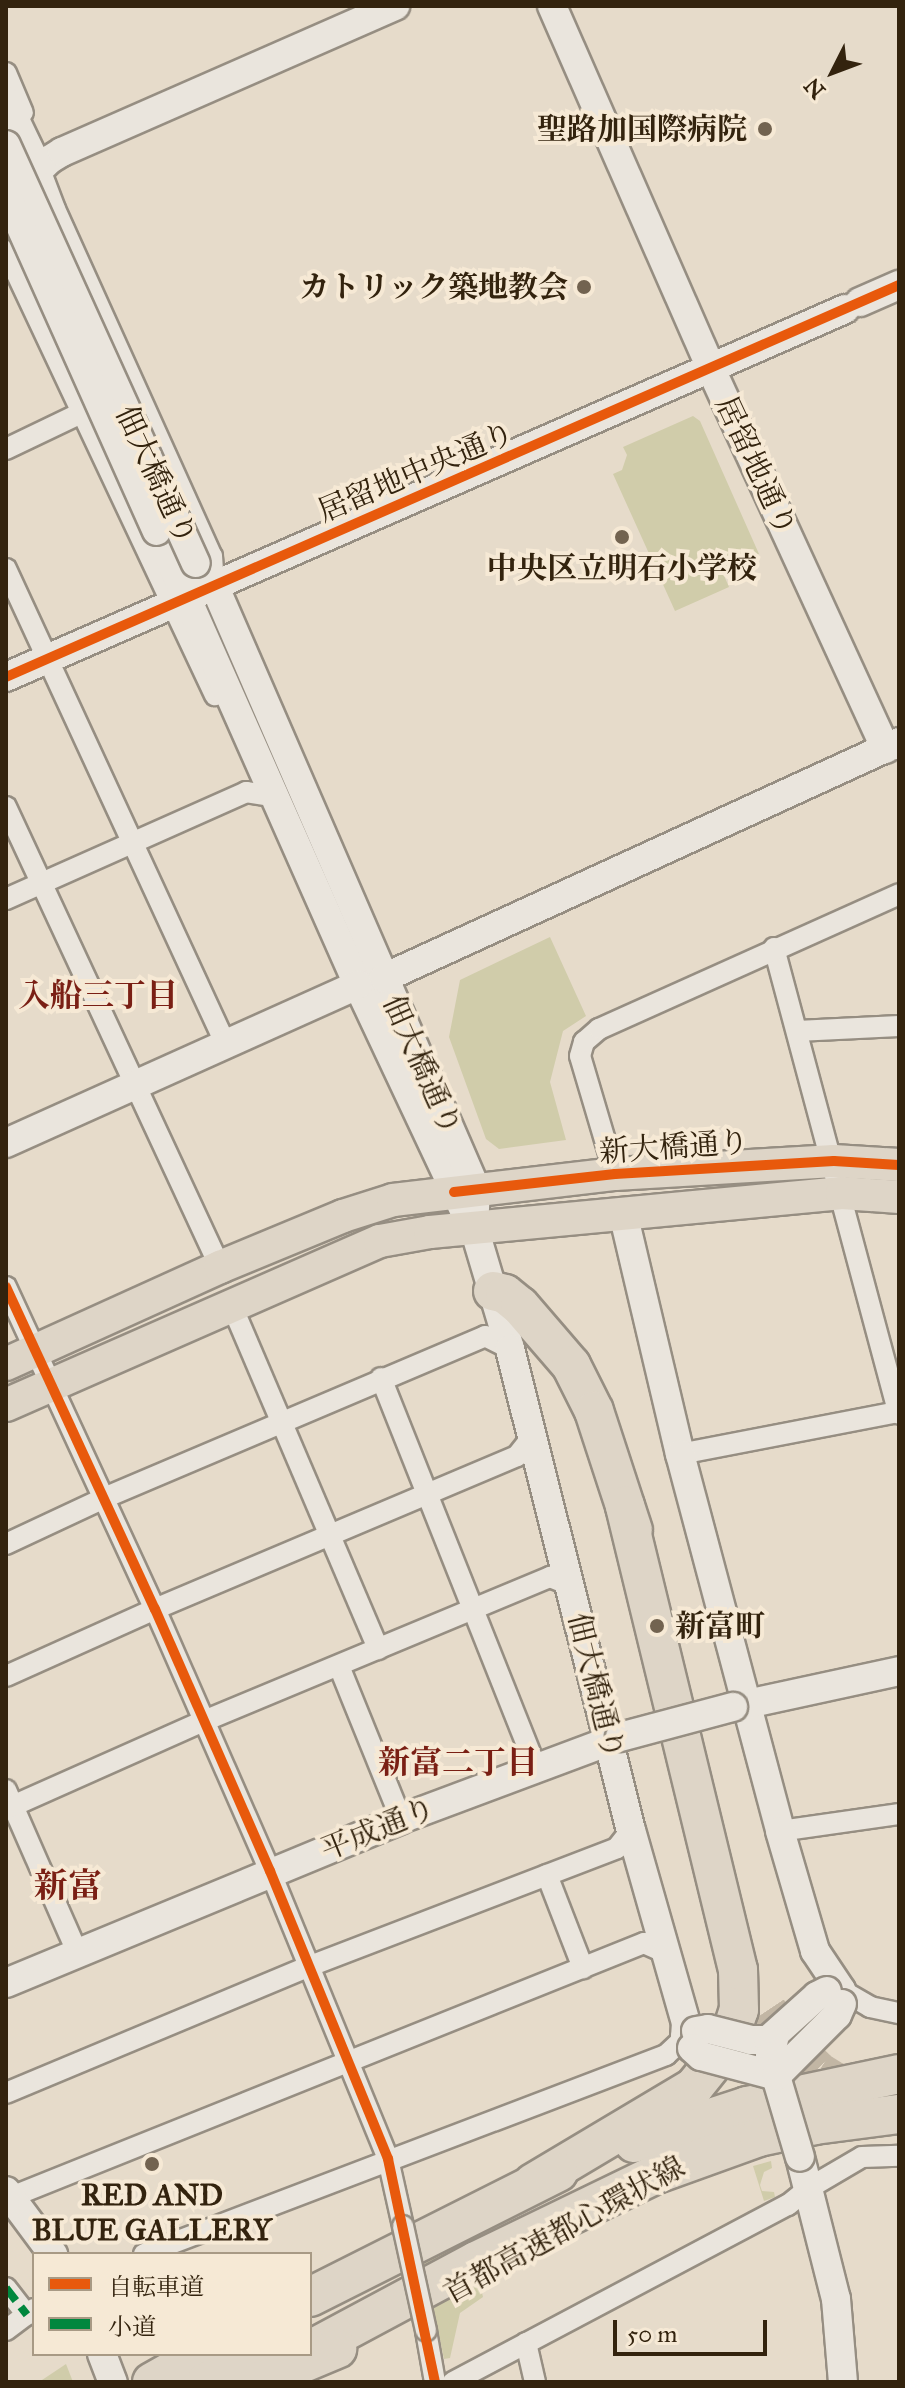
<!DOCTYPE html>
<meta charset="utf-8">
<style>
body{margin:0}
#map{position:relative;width:905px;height:2388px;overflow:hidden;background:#e6dbca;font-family:"IM FELL Great Primer","Noto Serif JP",serif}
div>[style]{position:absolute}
.green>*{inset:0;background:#d0ccaa}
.highway-tunnel>*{height:38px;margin-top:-19px;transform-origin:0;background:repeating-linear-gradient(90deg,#c2b6a4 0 38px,transparent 0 57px)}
.roads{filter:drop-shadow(2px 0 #968e82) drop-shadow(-2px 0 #968e82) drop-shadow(0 2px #968e82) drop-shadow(0 -2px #968e82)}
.street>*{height:20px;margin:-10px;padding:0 10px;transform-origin:10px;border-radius:10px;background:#eae5dd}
.secondary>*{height:28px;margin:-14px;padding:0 14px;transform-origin:14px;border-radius:14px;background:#eae5dd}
.primary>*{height:32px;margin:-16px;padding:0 16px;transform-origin:16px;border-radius:16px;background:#ded5c7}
.highway>*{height:38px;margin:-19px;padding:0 19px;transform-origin:19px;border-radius:19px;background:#ded5c7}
.bridges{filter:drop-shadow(2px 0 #968e82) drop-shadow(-2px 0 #968e82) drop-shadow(0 2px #968e82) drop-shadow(0 -2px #968e82)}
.street-bridge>*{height:20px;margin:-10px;padding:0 10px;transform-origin:10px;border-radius:10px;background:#eae5dd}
.secondary-bridge>*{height:28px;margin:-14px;padding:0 14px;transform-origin:14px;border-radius:14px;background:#eae5dd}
.quiet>*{height:8px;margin-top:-4px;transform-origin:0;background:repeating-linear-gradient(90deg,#00873e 0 16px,transparent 0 24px)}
.cycleway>*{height:10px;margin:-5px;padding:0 5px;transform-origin:5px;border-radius:5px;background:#e8590c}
.dots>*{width:22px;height:22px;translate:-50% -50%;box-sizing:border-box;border:4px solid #f6e9d5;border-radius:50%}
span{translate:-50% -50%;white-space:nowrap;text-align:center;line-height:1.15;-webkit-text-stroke:8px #f6e9d5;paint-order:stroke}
.poi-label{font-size:30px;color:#33230e;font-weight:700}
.right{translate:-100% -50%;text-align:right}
.left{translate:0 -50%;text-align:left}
.street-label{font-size:30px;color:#33230e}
.neighbourhood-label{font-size:32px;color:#7a1f14;font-weight:700}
.quarter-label{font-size:34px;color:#7a1f14;font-weight:700}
.frame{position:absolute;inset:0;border:8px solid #33230e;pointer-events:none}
.legend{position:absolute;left:32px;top:2252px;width:280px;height:104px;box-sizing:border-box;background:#f6e9d5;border:2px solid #a89a85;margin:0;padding:10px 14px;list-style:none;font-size:24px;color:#33230e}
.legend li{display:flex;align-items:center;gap:16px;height:40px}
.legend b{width:40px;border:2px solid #a89a85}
.north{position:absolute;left:793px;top:32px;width:80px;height:80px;-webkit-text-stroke:6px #f6e9d5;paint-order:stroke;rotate:228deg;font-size:22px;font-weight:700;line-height:32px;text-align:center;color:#33230e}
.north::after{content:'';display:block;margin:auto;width:28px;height:36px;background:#33230e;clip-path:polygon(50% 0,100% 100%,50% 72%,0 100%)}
.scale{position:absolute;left:613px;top:2320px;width:154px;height:36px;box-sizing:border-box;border:4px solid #33230e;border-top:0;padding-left:10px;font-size:24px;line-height:28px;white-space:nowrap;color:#33230e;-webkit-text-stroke:6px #f6e9d5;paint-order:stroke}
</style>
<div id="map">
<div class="green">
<div style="clip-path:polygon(693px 416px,700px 421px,759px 554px,722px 571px,729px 587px,675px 611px,613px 474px,622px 470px,627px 455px,623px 447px)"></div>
<div style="clip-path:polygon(550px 937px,586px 1016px,563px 1031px,550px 1082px,566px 1140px,499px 1149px,486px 1139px,449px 1037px,460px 980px)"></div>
<div style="clip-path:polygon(771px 2161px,772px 2168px,764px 2172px,760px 2185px,762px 2191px,774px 2192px,775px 2197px,764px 2201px,753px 2166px)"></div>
<div style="clip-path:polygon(461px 2198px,483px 2297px,460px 2313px,450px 2358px,444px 2359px,415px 2221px)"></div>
<div style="clip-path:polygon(66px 2364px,73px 2382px,39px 2382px)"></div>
</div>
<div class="highway-tunnel">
<div style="left:768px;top:2010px;width:40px;rotate:56deg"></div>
<div style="left:790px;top:2043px;width:40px;rotate:44deg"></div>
<div style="left:819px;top:2071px;width:19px;rotate:32deg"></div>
<div style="left:835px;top:2081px;width:33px;rotate:18deg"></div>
</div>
<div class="roads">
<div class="street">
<div style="left:6px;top:73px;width:43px;rotate:67deg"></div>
<div style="left:36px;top:159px;width:53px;rotate:69.2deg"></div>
<div style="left:55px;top:209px;width:381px;rotate:65.7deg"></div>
<div style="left:212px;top:556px;width:29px;rotate:86deg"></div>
<div style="left:6px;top:251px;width:491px;rotate:64.8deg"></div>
<div style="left:6px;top:449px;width:83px;rotate:-25.6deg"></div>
<div style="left:6px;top:569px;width:524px;rotate:65.19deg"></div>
<div style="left:6px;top:807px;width:507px;rotate:65.05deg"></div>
<div style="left:6px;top:899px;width:263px;rotate:-24deg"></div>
<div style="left:246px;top:792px;width:26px;rotate:9deg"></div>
<div style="left:774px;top:948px;width:482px;rotate:75deg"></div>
<div style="left:797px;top:1031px;width:102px;rotate:-2.8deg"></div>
<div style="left:615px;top:1174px;width:123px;rotate:-106.5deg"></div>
<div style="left:580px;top:1056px;width:15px;rotate:-74deg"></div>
<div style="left:584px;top:1042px;width:20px;rotate:-41deg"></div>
<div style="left:599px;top:1029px;width:329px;rotate:-24.2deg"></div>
<div style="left:6px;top:1287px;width:355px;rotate:65.2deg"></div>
<div style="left:155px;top:1609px;width:286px;rotate:66.3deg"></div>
<div style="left:270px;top:1871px;width:311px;rotate:67.7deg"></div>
<div style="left:388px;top:2159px;width:69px;rotate:77.4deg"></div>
<div style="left:232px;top:1306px;width:373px;rotate:66.9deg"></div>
<div style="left:381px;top:1378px;width:419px;rotate:68.3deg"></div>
<div style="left:680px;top:1454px;width:223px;rotate:-10.9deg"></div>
<div style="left:6px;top:1544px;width:108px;rotate:-25.1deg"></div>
<div style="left:104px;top:1498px;width:414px;rotate:-23deg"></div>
<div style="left:485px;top:1336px;width:28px;rotate:27deg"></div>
<div style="left:339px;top:1666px;width:165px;rotate:67.9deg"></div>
<div style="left:6px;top:1676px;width:163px;rotate:-24.2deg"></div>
<div style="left:155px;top:1609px;width:393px;rotate:-22.9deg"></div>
<div style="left:517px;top:1456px;width:24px;rotate:-52deg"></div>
<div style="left:6px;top:1790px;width:177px;rotate:66.3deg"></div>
<div style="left:6px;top:1809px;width:217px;rotate:-24deg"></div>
<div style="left:204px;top:1721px;width:375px;rotate:-22.6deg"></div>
<div style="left:550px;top:1577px;width:22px;rotate:22deg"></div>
<div style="left:780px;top:1831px;width:120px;rotate:-8.1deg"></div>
<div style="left:547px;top:1875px;width:100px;rotate:68.8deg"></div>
<div style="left:841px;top:1990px;width:34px;rotate:30deg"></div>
<div style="left:870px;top:2007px;width:30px;rotate:12deg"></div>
<div style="left:6px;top:2093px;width:329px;rotate:-22.7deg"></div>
<div style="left:310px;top:1966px;width:329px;rotate:-21deg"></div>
<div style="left:617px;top:1848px;width:23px;rotate:-52deg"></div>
<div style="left:11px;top:2197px;width:682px;rotate:-21.86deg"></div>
<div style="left:644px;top:1943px;width:24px;rotate:24deg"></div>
<div style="left:144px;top:2254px;width:559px;rotate:-20.87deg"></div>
<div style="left:666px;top:2055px;width:26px;rotate:-43deg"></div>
<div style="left:6px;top:2288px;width:34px;rotate:52deg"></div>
<div style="left:6px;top:2330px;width:35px;rotate:-37deg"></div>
<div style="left:426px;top:2331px;width:52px;rotate:80deg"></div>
<div style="left:526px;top:2343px;width:40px;rotate:77deg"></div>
<div style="left:453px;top:2382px;width:379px;rotate:-27.9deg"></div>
<div style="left:788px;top:2205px;width:27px;rotate:-39deg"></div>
<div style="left:809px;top:2188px;width:61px;rotate:-30.3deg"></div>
<div style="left:862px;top:2157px;width:37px;rotate:-2deg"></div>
</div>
<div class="secondary">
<div style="left:552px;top:6px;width:396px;rotate:66.3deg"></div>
<div style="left:711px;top:369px;width:418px;rotate:65.3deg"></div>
<div style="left:6px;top:101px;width:76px;rotate:64.4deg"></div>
<div style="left:9px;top:199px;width:56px;rotate:-44.3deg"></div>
<div style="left:49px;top:160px;width:15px;rotate:-32deg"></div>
<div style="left:62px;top:152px;width:364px;rotate:-23.7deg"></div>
<div style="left:860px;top:302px;width:43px;rotate:-23.6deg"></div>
<div style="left:157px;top:531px;width:497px;rotate:66.1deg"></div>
<div style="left:358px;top:985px;width:249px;rotate:64.8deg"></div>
<div style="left:196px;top:563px;width:28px;rotate:51deg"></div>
<div style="left:214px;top:585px;width:658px;rotate:66.55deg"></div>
<div style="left:476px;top:1189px;width:39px;rotate:93deg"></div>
<div style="left:474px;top:1228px;width:126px;rotate:73.4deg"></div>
<div style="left:510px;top:1349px;width:496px;rotate:75.9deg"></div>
<div style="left:631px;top:1830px;width:201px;rotate:74.1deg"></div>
<div style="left:686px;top:2023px;width:14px;rotate:94deg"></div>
<div style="left:685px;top:2037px;width:13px;rotate:58deg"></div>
<div style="left:6px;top:677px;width:916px;rotate:-23.68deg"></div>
<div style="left:384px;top:978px;width:566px;rotate:-24.62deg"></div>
<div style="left:6px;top:1143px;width:386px;rotate:-24.2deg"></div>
<div style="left:623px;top:1213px;width:248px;rotate:76.7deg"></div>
<div style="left:680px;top:1454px;width:390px;rotate:75.1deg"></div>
<div style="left:780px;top:1831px;width:125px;rotate:73.7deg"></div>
<div style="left:815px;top:1951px;width:47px;rotate:56.3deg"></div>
<div style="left:841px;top:1990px;width:14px;rotate:86deg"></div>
<div style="left:733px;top:1707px;width:170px;rotate:-12.2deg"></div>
<div style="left:6px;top:1983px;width:428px;rotate:-22.5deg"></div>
<div style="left:401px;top:1819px;width:234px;rotate:-20.5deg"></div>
<div style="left:800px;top:2157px;width:146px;rotate:75.8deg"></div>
<div style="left:836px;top:2299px;width:83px;rotate:85.2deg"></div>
<div style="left:6px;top:2191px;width:79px;rotate:53.3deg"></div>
<div style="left:102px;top:2354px;width:30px;rotate:69deg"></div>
</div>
<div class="primary">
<div style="left:6px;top:1364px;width:235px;rotate:-24.4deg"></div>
<div style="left:220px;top:1267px;width:133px;rotate:-22.5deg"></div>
<div style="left:343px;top:1216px;width:52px;rotate:-17.7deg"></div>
<div style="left:393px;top:1200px;width:224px;rotate:-6.7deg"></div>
<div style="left:615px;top:1174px;width:219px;rotate:-3.4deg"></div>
<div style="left:834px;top:1161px;width:65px;rotate:3.5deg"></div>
<div style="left:6px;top:1405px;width:408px;rotate:-23.7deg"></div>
<div style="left:380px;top:1241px;width:51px;rotate:-10.2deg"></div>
<div style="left:430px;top:1232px;width:414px;rotate:-5.4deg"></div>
<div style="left:842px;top:1193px;width:57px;rotate:4deg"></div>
</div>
<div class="highway">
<div style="left:493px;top:1291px;width:12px;rotate:14deg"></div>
<div style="left:505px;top:1294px;width:19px;rotate:39deg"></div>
<div style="left:520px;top:1306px;width:78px;rotate:49.2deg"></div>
<div style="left:571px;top:1365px;width:51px;rotate:63.4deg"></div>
<div style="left:594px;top:1411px;width:125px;rotate:71.9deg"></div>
<div style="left:634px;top:2143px;width:119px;rotate:-18.1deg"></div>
<div style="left:747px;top:2106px;width:155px;rotate:-11.9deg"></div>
<div style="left:533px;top:2183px;width:187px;rotate:-30.8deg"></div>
<div style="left:694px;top:2087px;width:53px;rotate:-51.2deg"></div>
<div style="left:727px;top:2046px;width:38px;rotate:-72deg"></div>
<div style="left:739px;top:2010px;width:40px;rotate:-91.4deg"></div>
<div style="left:738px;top:1970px;width:478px;rotate:-103.7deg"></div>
<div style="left:310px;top:2297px;width:278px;rotate:-26.7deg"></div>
<div style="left:310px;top:2350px;width:188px;rotate:-28.2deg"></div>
<div style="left:476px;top:2261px;width:198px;rotate:-25.8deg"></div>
<div style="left:654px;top:2175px;width:112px;rotate:-19.9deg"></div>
<div style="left:759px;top:2137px;width:57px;rotate:-12.1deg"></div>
<div style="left:815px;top:2125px;width:85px;rotate:-7.5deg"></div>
<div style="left:152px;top:2382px;width:57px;rotate:-29.2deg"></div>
<div style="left:206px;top:2382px;width:60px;rotate:-27.8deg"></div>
<div style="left:258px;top:2382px;width:86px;rotate:-22.7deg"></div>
</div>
</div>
<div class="bridges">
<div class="street-bridge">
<div style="left:403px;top:2226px;width:107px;rotate:77.6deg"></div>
</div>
<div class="secondary-bridge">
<div style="left:6px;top:145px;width:459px;rotate:65.6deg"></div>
<div style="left:6px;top:194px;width:369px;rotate:65.9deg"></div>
<div style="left:620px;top:1737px;width:117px;rotate:-14.9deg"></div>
<div style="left:696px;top:2031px;width:12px;rotate:-9deg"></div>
<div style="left:708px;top:2029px;width:44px;rotate:14.3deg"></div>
<div style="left:751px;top:2040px;width:17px"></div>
<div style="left:768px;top:2040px;width:66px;rotate:-41.9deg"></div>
<div style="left:817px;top:1996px;width:11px;rotate:-27deg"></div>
<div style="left:775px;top:2035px;width:22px;rotate:103deg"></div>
<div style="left:770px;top:2056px;width:105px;rotate:73.5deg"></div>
<div style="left:692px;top:2048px;width:12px;rotate:42deg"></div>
<div style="left:701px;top:2056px;width:78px;rotate:14.9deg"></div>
<div style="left:776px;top:2076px;width:86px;rotate:-45deg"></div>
<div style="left:837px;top:2015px;width:12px;rotate:-66deg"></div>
</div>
</div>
<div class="quiet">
<div style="left:6px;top:2288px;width:34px;rotate:52deg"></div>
</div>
<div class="cycleway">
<div style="left:6px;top:677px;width:975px;rotate:-23.7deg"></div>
<div style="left:454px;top:1192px;width:162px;rotate:-6.4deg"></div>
<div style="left:615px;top:1174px;width:219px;rotate:-3.4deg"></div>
<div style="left:834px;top:1161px;width:65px;rotate:3.5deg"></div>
<div style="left:6px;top:1287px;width:355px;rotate:65.2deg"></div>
<div style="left:155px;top:1609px;width:286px;rotate:66.3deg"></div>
<div style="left:270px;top:1871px;width:311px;rotate:67.7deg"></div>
<div style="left:388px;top:2159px;width:228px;rotate:78.1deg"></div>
</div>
<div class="dots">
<div style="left:765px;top:129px;background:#726350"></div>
<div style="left:584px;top:287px;background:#726350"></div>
<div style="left:622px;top:537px;background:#726350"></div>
<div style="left:657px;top:1626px;background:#726350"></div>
<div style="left:152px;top:2164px;background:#726350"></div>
</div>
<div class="poi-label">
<span class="right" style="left:747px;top:129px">聖路加国際病院</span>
<span class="right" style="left:568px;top:287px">カトリック築地教会</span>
<span style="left:622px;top:568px">中央区立明石小学校</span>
<span class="left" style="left:675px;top:1626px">新富町</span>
<span style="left:152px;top:2212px">RED AND<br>BLUE GALLERY</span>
</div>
<div class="street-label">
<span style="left:756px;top:466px;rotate:65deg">居留地通り</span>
<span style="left:416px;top:472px;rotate:-23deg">居留地中央通り</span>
<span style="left:156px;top:475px;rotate:65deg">佃大橋通り</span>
<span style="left:422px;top:1065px;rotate:66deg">佃大橋通り</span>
<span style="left:674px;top:1147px;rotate:-4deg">新大橋通り</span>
<span style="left:596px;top:1686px;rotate:76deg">佃大橋通り</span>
<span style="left:378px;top:1829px;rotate:-22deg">平成通り</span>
<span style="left:564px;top:2230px;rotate:-29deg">首都高速都心環状線</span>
</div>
<div class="neighbourhood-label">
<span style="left:98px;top:996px">入船三丁目</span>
<span style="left:458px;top:1763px">新富二丁目</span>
</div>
<div class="quarter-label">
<span style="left:68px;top:1886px">新富</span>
</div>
<div class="frame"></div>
<ul class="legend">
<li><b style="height:10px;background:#e8590c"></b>自転車道</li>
<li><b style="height:10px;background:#00873e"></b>小道</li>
</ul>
<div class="north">N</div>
<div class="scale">50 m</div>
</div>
